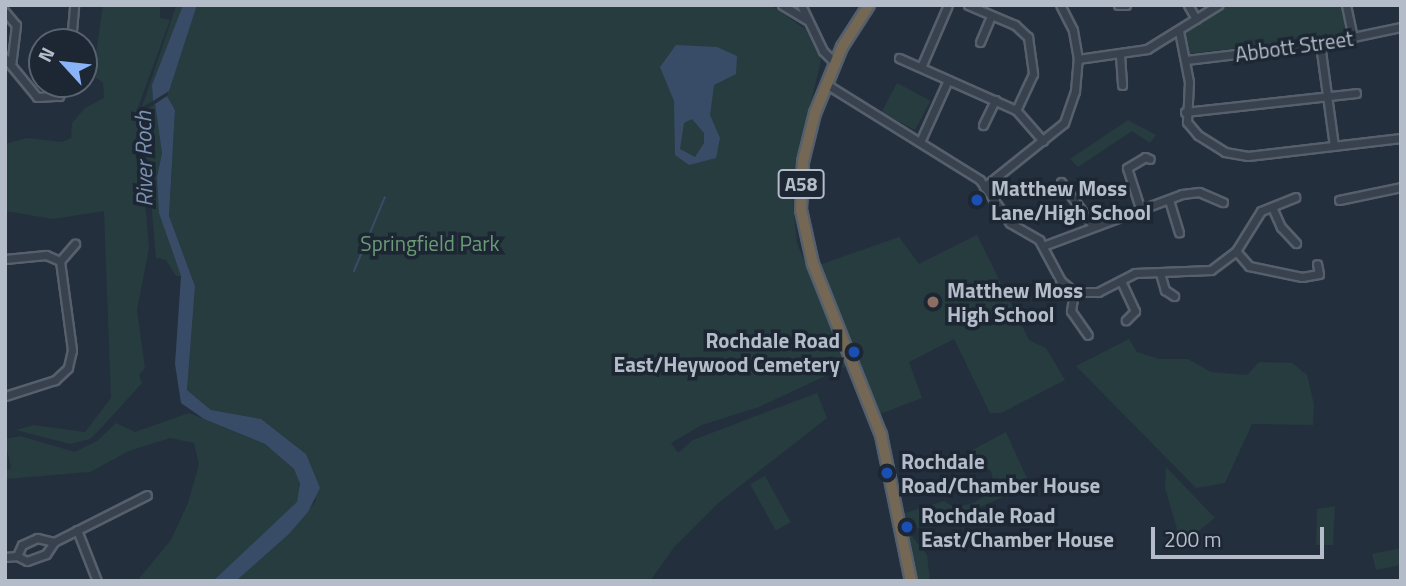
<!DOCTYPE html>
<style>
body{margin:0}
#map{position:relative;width:1406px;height:586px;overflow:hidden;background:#242f3e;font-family:"Titillium Web",sans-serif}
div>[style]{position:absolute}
.green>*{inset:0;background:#263c3f;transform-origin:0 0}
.water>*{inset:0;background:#394c67}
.stream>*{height:2px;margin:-1px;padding:0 1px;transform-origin:1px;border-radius:1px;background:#394c67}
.roads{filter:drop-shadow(2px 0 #565f6c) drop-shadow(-2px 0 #565f6c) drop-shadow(0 2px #565f6c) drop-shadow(0 -2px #565f6c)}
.minor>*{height:7px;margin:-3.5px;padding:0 3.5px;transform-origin:3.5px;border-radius:3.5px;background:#38414e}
.highway>*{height:10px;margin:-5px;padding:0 5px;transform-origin:5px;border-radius:5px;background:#746855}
.dots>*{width:19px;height:19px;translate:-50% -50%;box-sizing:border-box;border:4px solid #1d2633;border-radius:50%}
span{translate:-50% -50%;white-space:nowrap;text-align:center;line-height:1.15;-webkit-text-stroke:7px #1d2633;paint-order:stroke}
.shield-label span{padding:2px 5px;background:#1d2633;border:2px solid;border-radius:5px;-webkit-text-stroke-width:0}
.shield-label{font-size:19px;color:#b4bcc9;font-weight:700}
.street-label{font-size:21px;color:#b4bcc9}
.poi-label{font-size:21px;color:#b4bcc9;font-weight:700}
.left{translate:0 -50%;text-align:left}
.right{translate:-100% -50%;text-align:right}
.park-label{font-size:21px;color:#6b9a76}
.water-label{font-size:23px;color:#7c92b1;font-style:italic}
.frame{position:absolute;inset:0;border:7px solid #b4bcc9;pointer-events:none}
.north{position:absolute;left:28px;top:28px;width:70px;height:70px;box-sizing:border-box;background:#1d2633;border:2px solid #59626f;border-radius:50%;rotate:297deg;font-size:19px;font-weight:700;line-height:28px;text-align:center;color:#b4bcc9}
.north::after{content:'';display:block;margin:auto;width:24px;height:32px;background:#8ab4f8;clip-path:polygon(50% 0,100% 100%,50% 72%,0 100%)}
.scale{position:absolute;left:1151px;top:527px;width:173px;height:32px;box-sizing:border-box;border:4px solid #b4bcc9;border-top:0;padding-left:9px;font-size:21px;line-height:24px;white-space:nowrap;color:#b4bcc9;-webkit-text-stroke:5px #1d2633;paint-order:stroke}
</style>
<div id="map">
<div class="green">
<div style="clip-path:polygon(103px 5px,160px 5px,160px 18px,170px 20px,137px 110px,149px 248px,137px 310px,145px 368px,139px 375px,142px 383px,102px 427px,90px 439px,70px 444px,16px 430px,33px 425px,85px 432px,111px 398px,104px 211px,53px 219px,5px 211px,5px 144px,27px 138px,62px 142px,71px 138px,72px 123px,85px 108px,104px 98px,103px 83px,93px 75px)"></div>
<div style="clip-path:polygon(183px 5px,152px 85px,153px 101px,142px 107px,176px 6px)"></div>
<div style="clip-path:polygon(197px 5px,771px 5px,806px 30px,821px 60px,792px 181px,794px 211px,797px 243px,847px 366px,759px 407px,702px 425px,671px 443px,678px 453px,693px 440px,817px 393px,827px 418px,717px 504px,675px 546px,650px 581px,236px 581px,288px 535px,316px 501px,306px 454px,261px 419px,211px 410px,187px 390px,195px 286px,169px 216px,175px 110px,167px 96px)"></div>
<div style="clip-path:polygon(1225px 5px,1341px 5px,1347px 35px,1187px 54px,1183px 29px)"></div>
<div style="left:897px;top:83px;width:38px;height:33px;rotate:28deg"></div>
<div style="clip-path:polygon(155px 104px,162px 153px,157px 177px,170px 245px,181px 276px,176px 276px,166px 260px,156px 258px,143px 111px)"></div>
<div style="clip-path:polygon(1128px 120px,1156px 135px,1150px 143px,1132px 131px,1078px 167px,1070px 159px)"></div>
<div style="clip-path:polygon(977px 235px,1029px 340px,1046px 348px,1065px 380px,1001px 413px,990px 413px,954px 339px,909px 362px,922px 398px,880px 414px,819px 265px,899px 237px,919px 264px)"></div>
<div style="clip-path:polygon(1129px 339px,1137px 352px,1159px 359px,1188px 359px,1211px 372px,1247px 375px,1259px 362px,1292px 363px,1307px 375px,1314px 404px,1313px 425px,1252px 424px,1225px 483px,1196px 488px,1076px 366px)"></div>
<div style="clip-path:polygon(189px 413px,265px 444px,294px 469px,300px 484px,298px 502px,213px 581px,137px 581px,171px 540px,188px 503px,199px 464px,194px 443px,170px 438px,129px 451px,90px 472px,6px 479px,5px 484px,5px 472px,11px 468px,5px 439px,20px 436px,75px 452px,97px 441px,116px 423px,135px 432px)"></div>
<div style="clip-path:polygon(1006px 432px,1030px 485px,976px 509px,908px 531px,927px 555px,930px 581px,915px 581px,905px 513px,944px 501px,955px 508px,973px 503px,995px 489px,991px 471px,965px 454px)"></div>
<div style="clip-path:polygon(1166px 467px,1215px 518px,1197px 532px,1179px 536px,1165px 488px)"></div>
<div style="left:765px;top:476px;width:53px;height:17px;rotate:61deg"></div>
<div style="clip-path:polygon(1335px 506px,1333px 545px,1316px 545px,1317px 509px)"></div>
<div style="clip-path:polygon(1401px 548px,1401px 565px,1376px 570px,1372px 554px)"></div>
</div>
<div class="water">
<div style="clip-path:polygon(183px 5px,197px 5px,169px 91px,153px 101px,152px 85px)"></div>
<div style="clip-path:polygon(evenodd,676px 45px,717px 47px,737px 56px,736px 74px,714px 85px,710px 115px,720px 138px,716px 158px,689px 165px,675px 155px,674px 101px,660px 67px,676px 45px,692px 119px,704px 133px,704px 143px,695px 157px,680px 149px,684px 123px,692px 119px)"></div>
<div style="clip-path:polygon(167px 96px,175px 110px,169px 216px,195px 286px,187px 390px,211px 410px,261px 419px,306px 454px,320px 488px,308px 512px,288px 535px,236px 581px,213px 581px,297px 502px,300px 484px,294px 469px,265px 444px,204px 419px,181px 403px,175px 364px,181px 276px,159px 213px,157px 177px,162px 153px,155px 104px)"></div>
</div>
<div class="stream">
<div style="left:354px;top:271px;width:80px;rotate:-67.3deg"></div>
</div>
<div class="roads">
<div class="minor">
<div style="left:782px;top:5px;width:29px;rotate:31deg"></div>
<div style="left:801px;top:5px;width:51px;rotate:64.4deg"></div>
<div style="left:823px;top:51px;width:16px;rotate:45deg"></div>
<div style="left:968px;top:5px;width:51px;rotate:23.1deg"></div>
<div style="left:1015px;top:25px;width:18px;rotate:43deg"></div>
<div style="left:1028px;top:37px;width:37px;rotate:82deg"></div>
<div style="left:1033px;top:74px;width:40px;rotate:115deg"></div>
<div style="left:1118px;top:5px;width:8px"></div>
<div style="left:1188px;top:5px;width:16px;rotate:60deg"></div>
<div style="left:1346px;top:5px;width:33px;rotate:78deg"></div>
<div style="left:5px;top:12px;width:17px;rotate:50deg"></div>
<div style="left:16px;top:25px;width:38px;rotate:97deg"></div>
<div style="left:1179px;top:31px;width:52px;rotate:78.9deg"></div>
<div style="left:1189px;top:82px;width:40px;rotate:92.9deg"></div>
<div style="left:1187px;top:122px;width:17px;rotate:50deg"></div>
<div style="left:1198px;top:135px;width:32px;rotate:32deg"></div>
<div style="left:1225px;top:152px;width:23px;rotate:10deg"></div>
<div style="left:1248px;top:156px;width:154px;rotate:-6.7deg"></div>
<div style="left:71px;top:42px;width:37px;rotate:-85deg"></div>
<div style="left:980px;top:42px;width:28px;rotate:-67deg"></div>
<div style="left:1320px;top:44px;width:103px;rotate:82.2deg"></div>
<div style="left:1120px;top:55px;width:30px;rotate:86deg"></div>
<div style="left:5px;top:58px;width:50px;rotate:50.6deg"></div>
<div style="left:37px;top:97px;width:22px;rotate:-3deg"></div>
<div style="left:59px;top:96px;width:14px;rotate:-60deg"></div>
<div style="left:899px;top:58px;width:128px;rotate:24deg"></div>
<div style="left:1016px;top:110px;width:41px;rotate:48.9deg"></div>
<div style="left:1078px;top:59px;width:70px;rotate:-8.2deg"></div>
<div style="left:1147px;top:49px;width:84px;rotate:-31.8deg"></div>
<div style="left:1186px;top:60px;width:135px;rotate:-6.8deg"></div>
<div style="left:1320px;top:44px;width:83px;rotate:-11.9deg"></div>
<div style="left:922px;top:65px;width:65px;rotate:-66.6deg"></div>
<div style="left:826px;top:84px;width:181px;rotate:31.9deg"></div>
<div style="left:980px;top:180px;width:52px;rotate:55.1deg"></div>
<div style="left:1010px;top:223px;width:34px;rotate:30deg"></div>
<div style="left:1039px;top:240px;width:47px;rotate:61.8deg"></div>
<div style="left:1061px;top:281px;width:17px;rotate:40deg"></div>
<div style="left:1074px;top:292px;width:24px"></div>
<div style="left:1098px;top:292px;width:42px;rotate:-27.2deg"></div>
<div style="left:1135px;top:273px;width:76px;rotate:-2.3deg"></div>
<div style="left:1211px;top:270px;width:31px;rotate:-37deg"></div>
<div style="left:1236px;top:251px;width:47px;rotate:-58deg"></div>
<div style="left:1261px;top:211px;width:37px;rotate:-22deg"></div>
<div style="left:1185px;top:112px;width:172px;rotate:-6.3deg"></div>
<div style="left:983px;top:125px;width:28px;rotate:-64deg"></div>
<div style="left:920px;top:142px;width:68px;rotate:-65.7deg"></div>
<div style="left:1061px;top:182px;width:54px;rotate:54deg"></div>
<div style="left:984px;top:187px;width:102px;rotate:-38.7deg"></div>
<div style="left:1064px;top:123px;width:34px;rotate:-71deg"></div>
<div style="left:1075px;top:91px;width:32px;rotate:-85deg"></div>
<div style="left:1078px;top:59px;width:29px;rotate:-100deg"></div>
<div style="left:1073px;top:30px;width:28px;rotate:-117deg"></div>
<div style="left:1169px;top:200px;width:34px;rotate:73deg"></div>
<div style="left:1339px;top:200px;width:63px;rotate:-11.8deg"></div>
<div style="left:1272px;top:207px;width:22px;rotate:66deg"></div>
<div style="left:1281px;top:227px;width:22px;rotate:47deg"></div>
<div style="left:1141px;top:211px;width:45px;rotate:-108deg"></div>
<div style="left:1127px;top:168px;width:21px;rotate:-31deg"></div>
<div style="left:1145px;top:157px;width:5px;rotate:22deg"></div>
<div style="left:1043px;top:246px;width:148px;rotate:-20.5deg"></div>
<div style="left:1182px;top:194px;width:17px;rotate:-7deg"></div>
<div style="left:1199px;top:192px;width:26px;rotate:23deg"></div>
<div style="left:1236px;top:251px;width:20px;rotate:49deg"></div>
<div style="left:1249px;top:266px;width:54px;rotate:11.7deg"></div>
<div style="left:1302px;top:277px;width:17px;rotate:-10deg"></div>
<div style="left:1319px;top:274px;width:10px;rotate:-101deg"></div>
<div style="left:5px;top:259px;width:41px;rotate:-5.6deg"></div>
<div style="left:46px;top:255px;width:15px;rotate:23deg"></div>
<div style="left:60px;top:261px;width:90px;rotate:82.3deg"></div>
<div style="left:72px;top:350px;width:18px;rotate:103deg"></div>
<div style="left:68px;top:368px;width:18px;rotate:137deg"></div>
<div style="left:55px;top:380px;width:52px;rotate:162.3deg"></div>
<div style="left:60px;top:261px;width:23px;rotate:-49deg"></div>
<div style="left:1160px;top:273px;width:18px;rotate:74deg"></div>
<div style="left:1165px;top:290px;width:11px;rotate:34deg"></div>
<div style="left:1121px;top:281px;width:33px;rotate:65deg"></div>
<div style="left:1135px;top:311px;width:13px;rotate:135deg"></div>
<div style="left:1074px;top:292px;width:19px;rotate:99deg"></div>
<div style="left:1071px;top:311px;width:29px;rotate:55deg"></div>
<div style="left:77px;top:530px;width:55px;rotate:68.6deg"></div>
<div style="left:17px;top:556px;width:11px;rotate:27deg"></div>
<div style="left:27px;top:561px;width:20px;rotate:-20deg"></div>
<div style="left:46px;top:554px;width:14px;rotate:-56deg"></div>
<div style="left:54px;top:542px;width:104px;rotate:-26.8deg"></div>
<div style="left:5px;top:557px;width:12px;rotate:-5deg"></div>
<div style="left:17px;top:556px;width:12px;rotate:-66deg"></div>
<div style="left:22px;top:545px;width:17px;rotate:-25deg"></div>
<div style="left:37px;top:538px;width:17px;rotate:13deg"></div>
</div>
<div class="highway">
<div style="left:869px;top:5px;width:50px;rotate:122.7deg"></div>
<div style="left:842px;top:47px;width:71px;rotate:112.2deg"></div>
<div style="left:815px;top:113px;width:50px;rotate:103.8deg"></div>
<div style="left:803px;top:162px;width:48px;rotate:92.4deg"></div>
<div style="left:801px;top:210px;width:55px;rotate:77.5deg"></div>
<div style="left:813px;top:264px;width:184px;rotate:68.3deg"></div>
<div style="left:881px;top:435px;width:149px;rotate:78.4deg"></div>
</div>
</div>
<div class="dots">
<div style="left:977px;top:200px;background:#1a4fb4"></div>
<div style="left:933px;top:302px;background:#8d6e63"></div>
<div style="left:854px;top:352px;background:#1a4fb4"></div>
<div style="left:887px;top:473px;background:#1a4fb4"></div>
<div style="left:907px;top:527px;background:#1a4fb4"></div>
</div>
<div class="shield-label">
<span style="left:801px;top:184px">A58</span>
</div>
<div class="street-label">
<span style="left:1294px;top:46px;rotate:-8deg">Abbott Street</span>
</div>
<div class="poi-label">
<span class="left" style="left:991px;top:200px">Matthew Moss<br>Lane/High School</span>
<span class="left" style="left:947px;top:302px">Matthew Moss<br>High School</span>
<span class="right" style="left:840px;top:352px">Rochdale Road<br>East/Heywood Cemetery</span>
<span class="left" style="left:901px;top:473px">Rochdale<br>Road/Chamber House</span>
<span class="left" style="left:921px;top:527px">Rochdale Road<br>East/Chamber House</span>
</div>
<div class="park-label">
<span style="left:430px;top:243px">Springfield Park</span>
</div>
<div class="water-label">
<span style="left:144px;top:159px;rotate:-91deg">River Roch</span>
</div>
<div class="frame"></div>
<div class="north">N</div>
<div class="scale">200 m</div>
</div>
